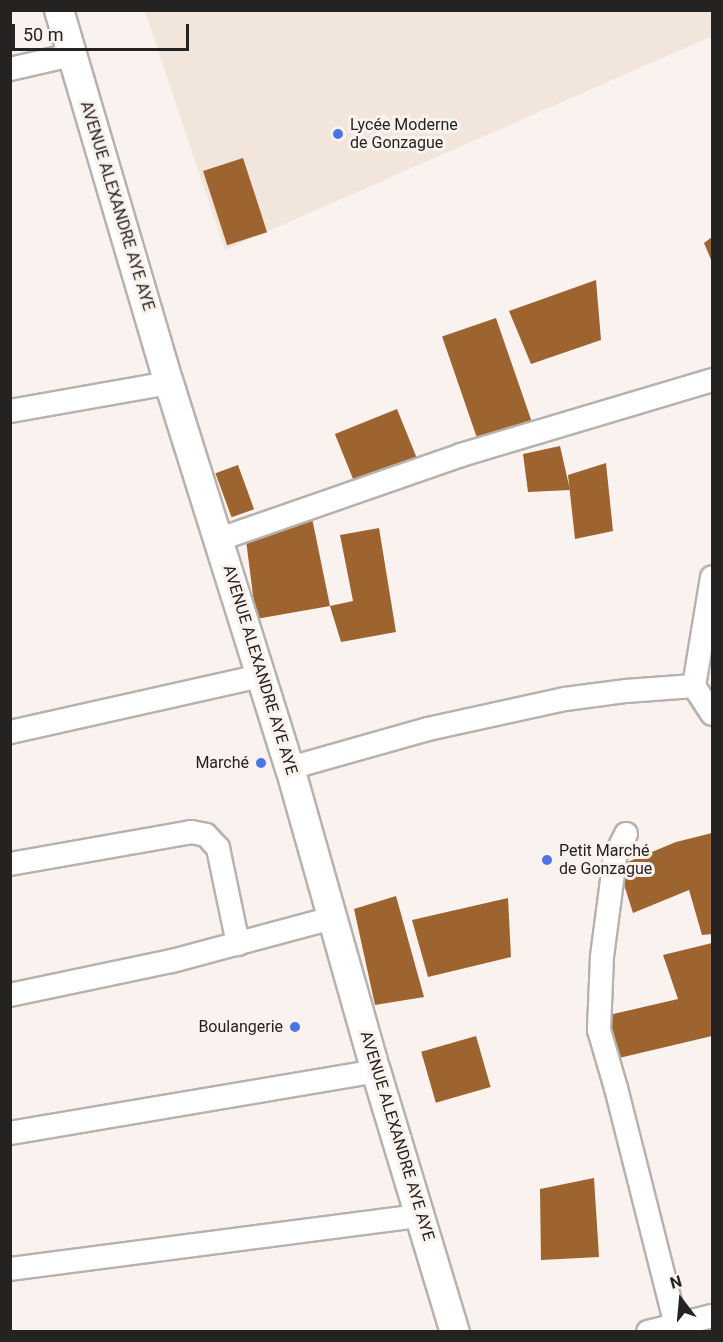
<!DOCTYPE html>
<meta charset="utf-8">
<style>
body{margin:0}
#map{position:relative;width:723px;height:1342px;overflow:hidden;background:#f9f2ee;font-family:Roboto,sans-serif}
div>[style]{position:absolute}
.built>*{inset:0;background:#f2e5db}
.building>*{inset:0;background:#9d6430;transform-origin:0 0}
.roads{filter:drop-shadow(2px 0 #b7b2ad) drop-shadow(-2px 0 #b7b2ad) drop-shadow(0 2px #b7b2ad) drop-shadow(0 -2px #b7b2ad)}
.minor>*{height:22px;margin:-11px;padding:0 11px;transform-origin:11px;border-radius:11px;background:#fff}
.tertiary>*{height:28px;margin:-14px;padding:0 14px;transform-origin:14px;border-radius:14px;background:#fff}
.dots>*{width:16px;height:16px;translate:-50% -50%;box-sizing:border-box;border:3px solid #f9f2ee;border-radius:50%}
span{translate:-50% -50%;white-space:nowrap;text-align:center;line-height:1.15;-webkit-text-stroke:6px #f9f2ee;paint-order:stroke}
.poi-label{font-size:16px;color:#252322}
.left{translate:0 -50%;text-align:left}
.right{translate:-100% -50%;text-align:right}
.street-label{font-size:16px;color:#252322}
.frame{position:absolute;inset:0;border:12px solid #252322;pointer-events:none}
.north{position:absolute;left:651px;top:1270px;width:60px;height:60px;-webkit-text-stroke:4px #f9f2ee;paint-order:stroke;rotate:344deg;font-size:16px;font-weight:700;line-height:24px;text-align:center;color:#252322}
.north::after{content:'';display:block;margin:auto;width:21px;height:27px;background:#252322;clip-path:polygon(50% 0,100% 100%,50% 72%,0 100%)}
.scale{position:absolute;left:12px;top:24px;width:177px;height:27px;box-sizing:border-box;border:3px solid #252322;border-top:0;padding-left:8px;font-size:18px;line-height:21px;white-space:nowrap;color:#252322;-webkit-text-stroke:4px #f9f2ee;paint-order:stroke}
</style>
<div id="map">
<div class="built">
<div style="clip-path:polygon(712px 10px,712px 36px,225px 250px,145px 11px)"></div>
</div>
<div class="building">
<div style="left:243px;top:158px;width:78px;height:42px;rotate:72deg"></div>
<div style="clip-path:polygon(712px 237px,712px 262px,704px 243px)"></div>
<div style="clip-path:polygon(596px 280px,601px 340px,531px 364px,509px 311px)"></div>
<div style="left:496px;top:318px;width:113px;height:57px;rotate:71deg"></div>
<div style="left:397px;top:409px;width:55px;height:67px;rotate:68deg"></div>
<div style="clip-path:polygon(560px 446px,570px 490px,528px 492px,523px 454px)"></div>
<div style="clip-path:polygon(606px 463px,613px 531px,575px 539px,568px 475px)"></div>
<div style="left:238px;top:465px;width:47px;height:24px;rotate:70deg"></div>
<div style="clip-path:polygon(312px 518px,330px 606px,256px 619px,246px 540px)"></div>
<div style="clip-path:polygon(379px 528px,396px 632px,341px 642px,330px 606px,353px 601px,340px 535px)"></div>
<div style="clip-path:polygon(712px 833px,712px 934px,702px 935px,689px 890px,633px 913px,618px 866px,676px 842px)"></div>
<div style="clip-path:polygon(396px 896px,424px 997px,375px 1005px,354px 909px)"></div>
<div style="clip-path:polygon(508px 898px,511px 957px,428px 977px,412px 920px)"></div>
<div style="clip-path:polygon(712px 943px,712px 1036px,619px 1058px,609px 1015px,678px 999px,663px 955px)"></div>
<div style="left:476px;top:1036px;width:53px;height:57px;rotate:74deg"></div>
<div style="clip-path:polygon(594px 1178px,599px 1257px,541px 1260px,540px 1189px)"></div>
</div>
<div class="roads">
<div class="minor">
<div style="left:10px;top:69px;width:63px;rotate:-12.9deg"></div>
<div style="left:10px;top:411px;width:161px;rotate:-10deg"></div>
<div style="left:220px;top:539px;width:255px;rotate:-19.2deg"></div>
<div style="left:461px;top:455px;width:262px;rotate:-16.6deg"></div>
<div style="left:694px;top:686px;width:33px;rotate:57deg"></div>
<div style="left:10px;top:732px;width:257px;rotate:-12.6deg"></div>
<div style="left:290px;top:768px;width:143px;rotate:-15.8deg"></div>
<div style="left:428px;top:729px;width:140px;rotate:-12.4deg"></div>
<div style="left:565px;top:699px;width:62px;rotate:-7.5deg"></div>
<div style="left:626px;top:691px;width:68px;rotate:-4.2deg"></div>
<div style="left:694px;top:686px;width:110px;rotate:-80.6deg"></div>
<div style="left:626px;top:834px;width:25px;rotate:116deg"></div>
<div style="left:615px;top:857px;width:16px;rotate:97deg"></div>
<div style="left:613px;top:873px;width:85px;rotate:97.5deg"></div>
<div style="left:602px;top:957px;width:73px;rotate:92.4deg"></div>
<div style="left:599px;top:1030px;width:60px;rotate:73.7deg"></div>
<div style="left:616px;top:1088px;width:244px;rotate:75.8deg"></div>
<div style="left:10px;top:864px;width:184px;rotate:-10deg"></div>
<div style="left:191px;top:832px;width:15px;rotate:11deg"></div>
<div style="left:206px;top:835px;width:18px;rotate:47deg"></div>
<div style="left:218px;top:848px;width:98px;rotate:78.2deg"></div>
<div style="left:10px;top:995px;width:166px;rotate:-11.9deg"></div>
<div style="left:172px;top:961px;width:167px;rotate:-15deg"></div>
<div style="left:10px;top:1133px;width:371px;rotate:-9.6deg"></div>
<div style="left:10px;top:1269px;width:413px;rotate:-7.4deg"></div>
<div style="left:648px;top:1332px;width:66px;rotate:-14deg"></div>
</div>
<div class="tertiary">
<div style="left:59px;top:10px;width:389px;rotate:73.6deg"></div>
<div style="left:169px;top:383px;width:404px;rotate:72.6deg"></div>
<div style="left:290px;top:768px;width:315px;rotate:74.2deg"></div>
<div style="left:376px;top:1071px;width:273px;rotate:73.2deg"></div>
</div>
</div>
<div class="dots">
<div style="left:338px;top:134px;background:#4b74e7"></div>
<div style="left:261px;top:763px;background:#4b74e7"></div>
<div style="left:547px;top:860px;background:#4b74e7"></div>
<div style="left:295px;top:1027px;background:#4b74e7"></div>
</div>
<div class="poi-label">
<span class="left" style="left:350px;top:134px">Lycée Moderne<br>de Gonzague</span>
<span class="right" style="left:249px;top:763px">Marché</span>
<span class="left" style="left:559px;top:860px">Petit Marché<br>de Gonzague</span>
<span class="right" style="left:283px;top:1027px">Boulangerie</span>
</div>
<div class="street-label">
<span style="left:117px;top:206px;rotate:73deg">AVENUE ALEXANDRE AYE AYE</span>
<span style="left:260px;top:670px;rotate:73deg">AVENUE ALEXANDRE AYE AYE</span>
<span style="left:397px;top:1136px;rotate:73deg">AVENUE ALEXANDRE AYE AYE</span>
</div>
<div class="frame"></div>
<div class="north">N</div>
<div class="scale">50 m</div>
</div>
